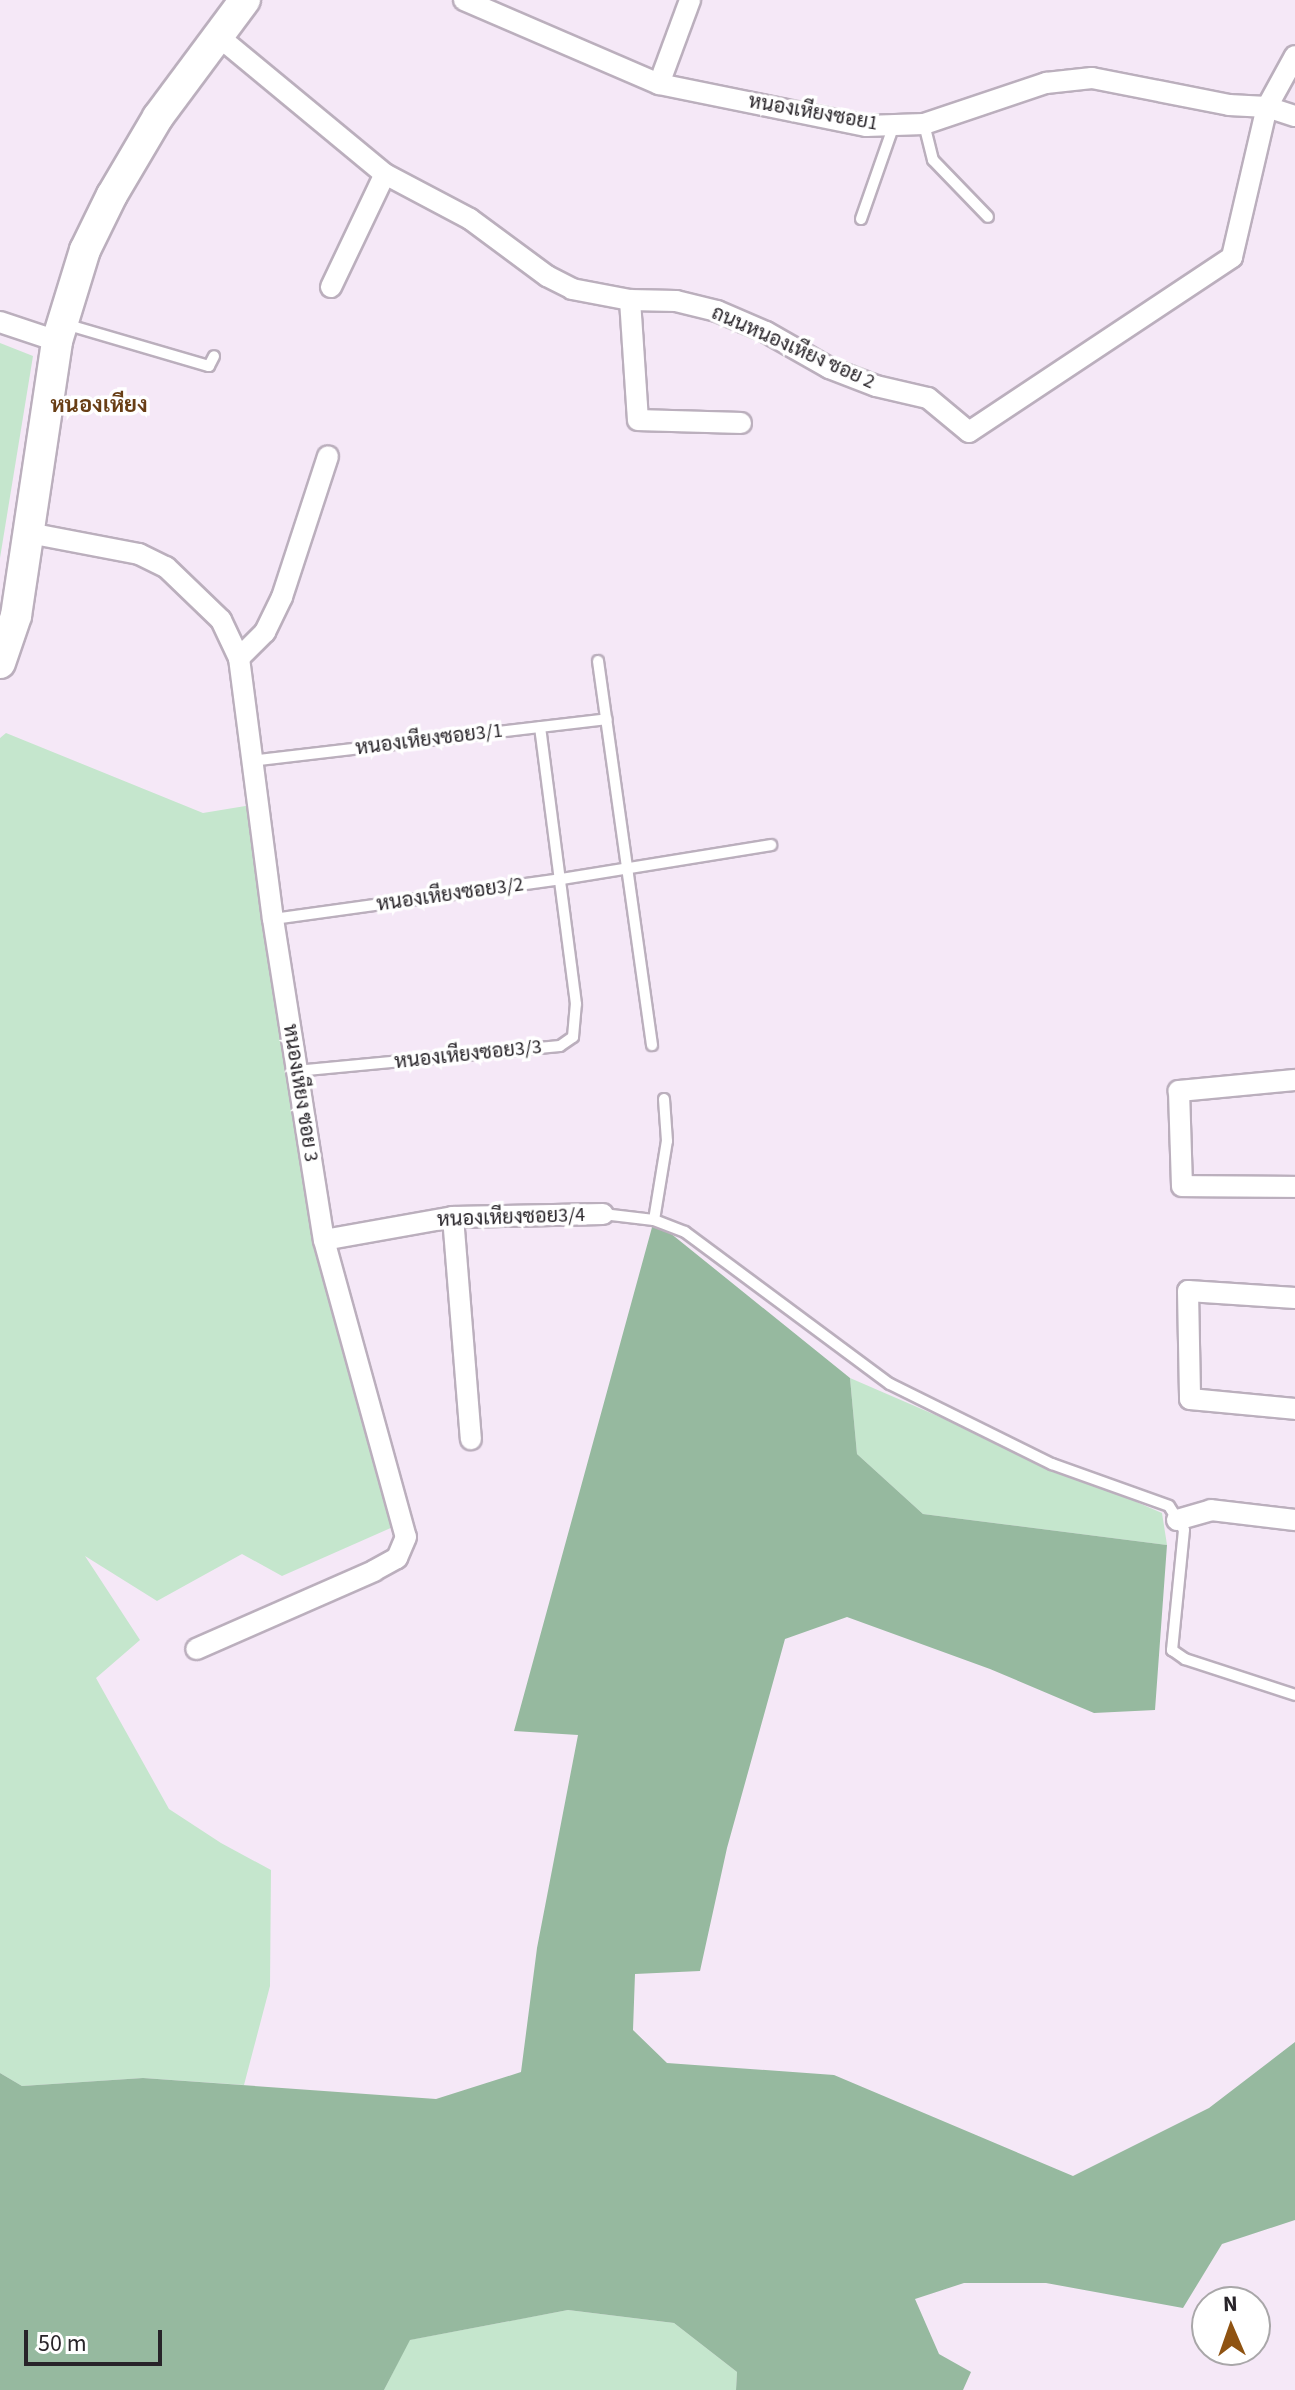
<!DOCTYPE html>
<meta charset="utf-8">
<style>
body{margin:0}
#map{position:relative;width:1295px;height:2390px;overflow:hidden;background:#f5e8f7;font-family:"Source Sans 3",Sarabun,sans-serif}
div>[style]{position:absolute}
.green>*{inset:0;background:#c5e6cd}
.forest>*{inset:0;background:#96b99f}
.roads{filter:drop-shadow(2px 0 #bbafbd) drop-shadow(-2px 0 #bbafbd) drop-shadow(0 2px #bbafbd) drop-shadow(0 -2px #bbafbd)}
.service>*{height:10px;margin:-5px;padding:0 5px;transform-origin:5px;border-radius:5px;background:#fff}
.minor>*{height:20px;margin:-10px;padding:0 10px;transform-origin:10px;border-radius:10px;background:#fff}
.secondary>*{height:30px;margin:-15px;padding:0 15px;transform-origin:15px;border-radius:15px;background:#fff}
span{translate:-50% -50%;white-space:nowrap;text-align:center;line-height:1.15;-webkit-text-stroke:7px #fff;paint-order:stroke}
.street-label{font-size:20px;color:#282429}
.neighbourhood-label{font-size:22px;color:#683e15;font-weight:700}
.north{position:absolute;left:1191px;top:2286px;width:80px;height:80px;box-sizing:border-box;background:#fff;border:2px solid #a9a7a9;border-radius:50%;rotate:358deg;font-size:22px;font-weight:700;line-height:32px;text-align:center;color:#282429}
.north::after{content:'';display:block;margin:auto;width:28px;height:36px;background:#8f5312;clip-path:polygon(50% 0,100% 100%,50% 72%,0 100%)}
.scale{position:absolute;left:24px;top:2330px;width:138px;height:36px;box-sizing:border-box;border:4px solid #282429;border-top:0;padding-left:10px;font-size:24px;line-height:28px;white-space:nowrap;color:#282429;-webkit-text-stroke:6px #fff;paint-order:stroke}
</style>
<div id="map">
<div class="green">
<div style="clip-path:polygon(0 343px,33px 356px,0 558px)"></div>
<div style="clip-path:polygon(6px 733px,203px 813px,257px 804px,329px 1257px,402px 1523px,282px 1576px,242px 1554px,157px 1601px,85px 1556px,140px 1640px,96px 1678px,169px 1809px,221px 1843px,271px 1870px,270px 1986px,244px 2085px,143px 2078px,22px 2086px,0 2073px,0 738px)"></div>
<div style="clip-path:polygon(850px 1378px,1162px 1513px,1167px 1545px,923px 1514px,857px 1454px)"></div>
<div style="clip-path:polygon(568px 2310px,674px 2323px,737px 2372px,736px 2390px,384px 2390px,409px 2340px)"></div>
</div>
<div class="forest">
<div style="clip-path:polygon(654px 1220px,850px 1378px,857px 1454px,923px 1514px,1167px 1545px,1155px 1710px,1094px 1713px,990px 1669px,847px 1617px,785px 1639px,727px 1848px,700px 1971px,635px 1974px,633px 2030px,667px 2063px,834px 2075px,1073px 2176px,1209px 2108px,1295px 2042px,1295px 2220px,1222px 2244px,1183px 2308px,1046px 2283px,964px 2283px,915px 2299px,939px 2354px,971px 2372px,963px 2390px,736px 2390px,737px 2372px,674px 2323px,568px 2310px,410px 2340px,384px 2390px,0 2390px,0 2073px,22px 2086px,143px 2078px,436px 2099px,521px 2072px,537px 1948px,578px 1735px,514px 1731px)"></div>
</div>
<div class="roads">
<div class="service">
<div style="left:924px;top:124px;width:37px;rotate:76deg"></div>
<div style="left:933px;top:160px;width:79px;rotate:46deg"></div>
<div style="left:861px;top:219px;width:100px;rotate:-70.7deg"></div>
<div style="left:65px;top:324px;width:150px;rotate:16.3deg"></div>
<div style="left:209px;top:366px;width:11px;rotate:-63deg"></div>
<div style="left:598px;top:661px;width:388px;rotate:82deg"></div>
<div style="left:251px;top:761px;width:358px;rotate:-6.7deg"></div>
<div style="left:273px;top:919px;width:292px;rotate:-7.9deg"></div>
<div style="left:562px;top:879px;width:212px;rotate:-9.2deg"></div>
<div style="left:296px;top:1071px;width:265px;rotate:-5.4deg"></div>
<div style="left:560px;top:1046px;width:16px;rotate:-35deg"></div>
<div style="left:573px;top:1037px;width:33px;rotate:-85deg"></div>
<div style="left:576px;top:1004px;width:279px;rotate:-97.4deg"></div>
<div style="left:603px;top:1214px;width:51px;rotate:6.7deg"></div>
<div style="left:654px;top:1220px;width:33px;rotate:21deg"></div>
<div style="left:685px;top:1232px;width:255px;rotate:36.6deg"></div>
<div style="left:890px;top:1384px;width:181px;rotate:26.3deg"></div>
<div style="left:1052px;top:1464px;width:124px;rotate:19.7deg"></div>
<div style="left:1169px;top:1506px;width:28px;rotate:58deg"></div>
<div style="left:1184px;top:1530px;width:121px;rotate:95.7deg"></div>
<div style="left:1172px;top:1650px;width:16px;rotate:35deg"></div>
<div style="left:1185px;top:1659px;width:116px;rotate:18.1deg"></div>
<div style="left:654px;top:1220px;width:80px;rotate:-80.7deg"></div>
<div style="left:667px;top:1141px;width:42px;rotate:-94.1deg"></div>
</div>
<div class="minor">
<div style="left:464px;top:0;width:212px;rotate:23.3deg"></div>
<div style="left:659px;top:84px;width:211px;rotate:11.5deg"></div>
<div style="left:866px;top:126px;width:58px;rotate:-2deg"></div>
<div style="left:924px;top:124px;width:129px;rotate:-18.6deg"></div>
<div style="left:1046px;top:83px;width:46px;rotate:-6.2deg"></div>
<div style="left:1092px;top:78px;width:140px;rotate:11.1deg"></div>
<div style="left:1229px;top:105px;width:38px;rotate:3deg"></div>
<div style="left:1267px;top:107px;width:29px;rotate:18deg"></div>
<div style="left:218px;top:36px;width:217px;rotate:39.6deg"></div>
<div style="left:385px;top:174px;width:96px;rotate:27.9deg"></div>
<div style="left:470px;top:219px;width:96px;rotate:36.5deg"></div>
<div style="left:547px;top:276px;width:28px;rotate:27deg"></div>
<div style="left:572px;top:289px;width:59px;rotate:10.7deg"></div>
<div style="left:630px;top:300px;width:46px;rotate:1.2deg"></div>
<div style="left:676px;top:301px;width:42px;rotate:13.7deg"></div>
<div style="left:717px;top:311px;width:53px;rotate:23.2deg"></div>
<div style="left:766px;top:332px;width:73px;rotate:29.7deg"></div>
<div style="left:829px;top:368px;width:50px;rotate:21deg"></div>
<div style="left:876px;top:386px;width:53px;rotate:13deg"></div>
<div style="left:928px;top:398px;width:53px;rotate:39.7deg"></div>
<div style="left:969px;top:432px;width:316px;rotate:-33.6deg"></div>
<div style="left:1232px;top:257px;width:154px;rotate:-76.9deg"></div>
<div style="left:1267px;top:107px;width:58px;rotate:-61.2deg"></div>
<div style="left:659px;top:84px;width:90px;rotate:-69.7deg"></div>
<div style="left:331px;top:287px;width:125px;rotate:-64.5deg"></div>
<div style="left:630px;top:300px;width:120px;rotate:86.2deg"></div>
<div style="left:638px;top:420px;width:103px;rotate:1.7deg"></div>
<div style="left:0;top:322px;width:60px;rotate:18.4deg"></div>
<div style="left:29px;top:533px;width:112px;rotate:10.8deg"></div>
<div style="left:139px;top:554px;width:30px;rotate:26deg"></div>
<div style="left:166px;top:567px;width:76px;rotate:43.9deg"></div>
<div style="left:221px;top:620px;width:42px;rotate:64.7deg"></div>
<div style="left:239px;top:658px;width:263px;rotate:82.6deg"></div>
<div style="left:273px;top:919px;width:325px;rotate:81deg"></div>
<div style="left:324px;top:1240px;width:308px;rotate:74.6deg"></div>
<div style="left:406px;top:1537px;width:23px;rotate:113deg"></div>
<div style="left:397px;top:1558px;width:26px;rotate:151deg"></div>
<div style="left:374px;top:1571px;width:194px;rotate:156.3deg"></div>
<div style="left:239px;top:658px;width:37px;rotate:-45deg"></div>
<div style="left:265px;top:632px;width:39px;rotate:-64deg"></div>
<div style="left:282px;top:597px;width:148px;rotate:-71.9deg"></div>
<div style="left:1295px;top:1080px;width:117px;rotate:174.6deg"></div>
<div style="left:1179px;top:1091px;width:95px;rotate:88.2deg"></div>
<div style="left:1182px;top:1186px;width:113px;rotate:0.5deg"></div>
<div style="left:453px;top:1217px;width:223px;rotate:85.4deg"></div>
<div style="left:324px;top:1240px;width:131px;rotate:-10.1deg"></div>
<div style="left:453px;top:1217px;width:150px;rotate:-1.1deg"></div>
<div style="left:1295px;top:1298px;width:107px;rotate:-176.3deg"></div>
<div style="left:1188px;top:1291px;width:108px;rotate:88.9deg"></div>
<div style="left:1190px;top:1399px;width:105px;rotate:5.4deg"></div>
<div style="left:1177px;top:1520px;width:35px;rotate:-16deg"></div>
<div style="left:1211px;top:1510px;width:85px;rotate:6.8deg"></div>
</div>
<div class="secondary">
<div style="left:0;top:663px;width:50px;rotate:-71.2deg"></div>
<div style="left:16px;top:616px;width:278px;rotate:-81.5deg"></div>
<div style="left:57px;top:341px;width:95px;rotate:-72.9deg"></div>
<div style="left:85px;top:250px;width:61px;rotate:-63.9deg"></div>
<div style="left:112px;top:195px;width:91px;rotate:-59.5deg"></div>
<div style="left:158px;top:117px;width:146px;rotate:-53.4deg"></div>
</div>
</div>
<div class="street-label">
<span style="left:813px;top:113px;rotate:10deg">หนองเหียงซอย1</span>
<span style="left:793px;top:348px;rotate:24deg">ถนนหนองเหียง ซอย 2</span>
<span style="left:429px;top:740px;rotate:-7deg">หนองเหียงซอย3/1</span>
<span style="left:450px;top:895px;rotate:-8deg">หนองเหียงซอย3/2</span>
<span style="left:468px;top:1055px;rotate:-6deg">หนองเหียงซอย3/3</span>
<span style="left:300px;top:1093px;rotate:81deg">หนองเหียง ซอย 3</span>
<span style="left:511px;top:1218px;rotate:-2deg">หนองเหียงซอย3/4</span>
</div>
<div class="neighbourhood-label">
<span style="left:99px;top:406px">หนองเหียง</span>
</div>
<div class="north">N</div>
<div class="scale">50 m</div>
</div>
